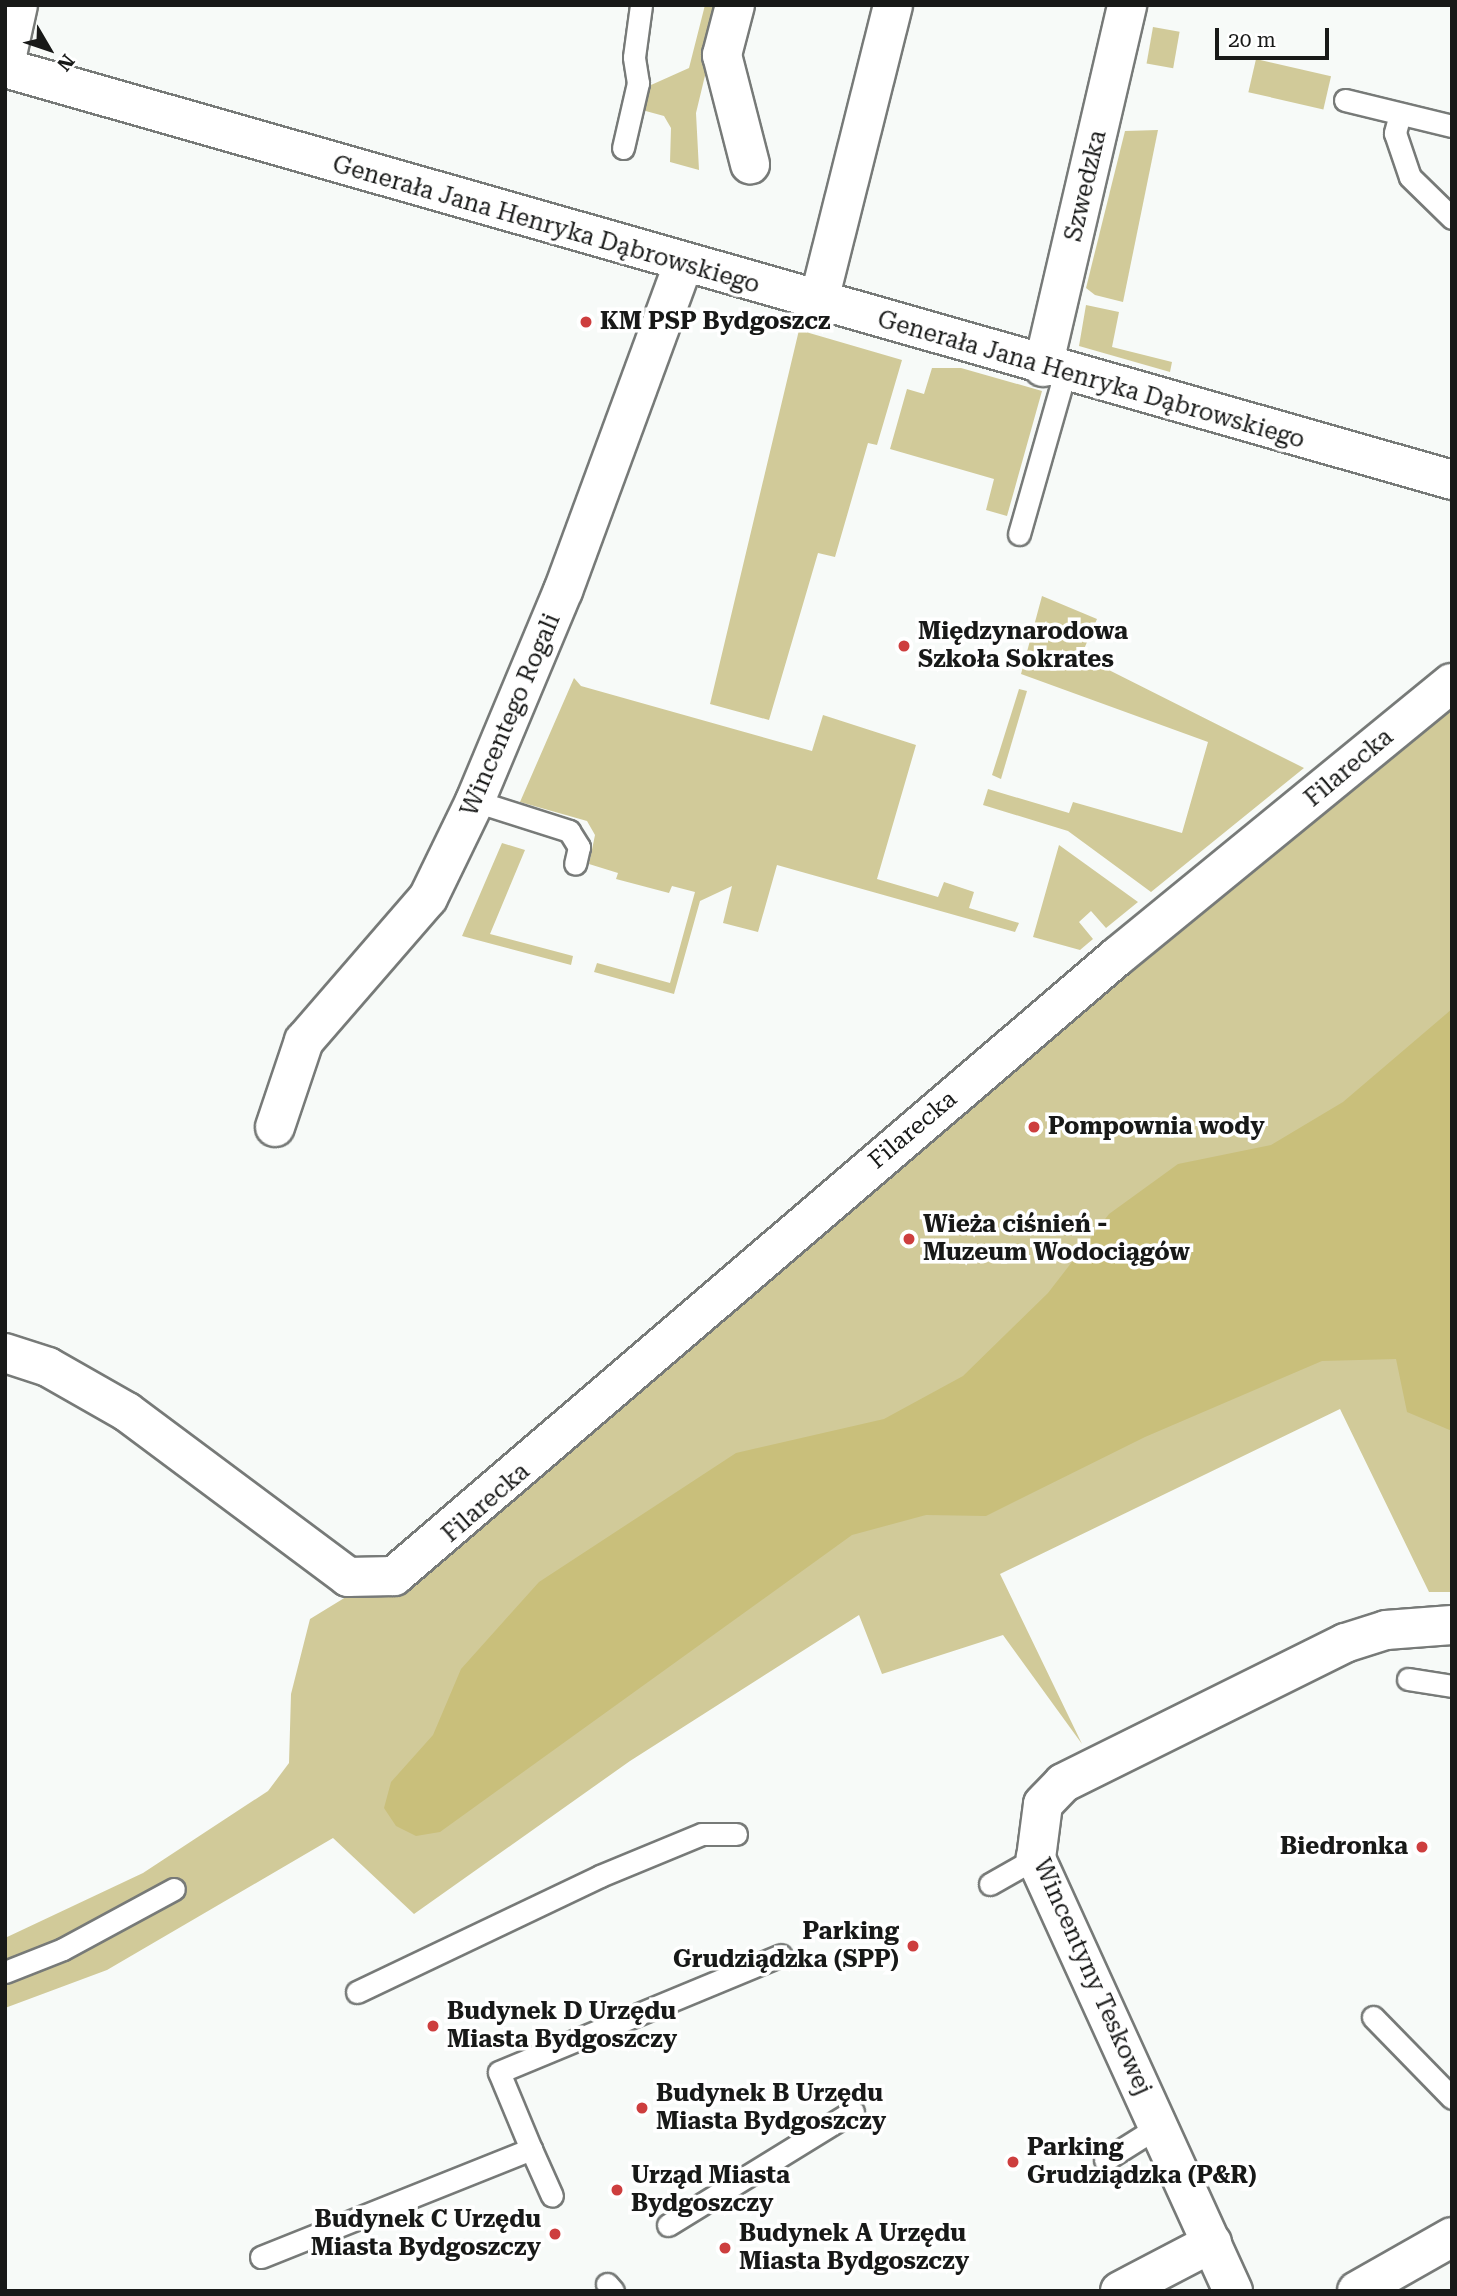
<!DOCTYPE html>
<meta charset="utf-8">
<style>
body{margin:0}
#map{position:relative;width:1457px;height:2296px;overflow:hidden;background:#f7faf8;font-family:"Roboto Serif",serif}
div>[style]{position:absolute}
.green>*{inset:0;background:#d1ca99;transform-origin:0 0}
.forest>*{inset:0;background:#c9bf7b}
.roads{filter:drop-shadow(2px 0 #777a78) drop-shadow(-2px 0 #777a78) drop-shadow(0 2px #777a78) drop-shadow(0 -2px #777a78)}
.service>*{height:21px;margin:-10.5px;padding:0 10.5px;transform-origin:10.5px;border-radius:10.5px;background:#fff}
.minor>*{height:38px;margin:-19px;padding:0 19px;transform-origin:19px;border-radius:19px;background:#fff}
.secondary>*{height:38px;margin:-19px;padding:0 19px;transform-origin:19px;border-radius:19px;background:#fff}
.dots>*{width:19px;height:19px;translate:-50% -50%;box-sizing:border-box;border:4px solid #fff;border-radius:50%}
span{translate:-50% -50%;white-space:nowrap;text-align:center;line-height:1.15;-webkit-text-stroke:7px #fff;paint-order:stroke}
.street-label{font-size:24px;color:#181918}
.poi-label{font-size:24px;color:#181918;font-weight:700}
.left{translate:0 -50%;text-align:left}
.right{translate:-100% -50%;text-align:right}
.frame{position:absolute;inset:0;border:7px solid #181918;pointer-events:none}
.north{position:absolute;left:14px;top:14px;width:70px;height:70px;-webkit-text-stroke:5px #fff;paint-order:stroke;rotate:129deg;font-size:19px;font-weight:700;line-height:28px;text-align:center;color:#181918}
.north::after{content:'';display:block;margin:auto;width:24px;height:32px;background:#181918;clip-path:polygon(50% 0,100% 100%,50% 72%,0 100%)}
.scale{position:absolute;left:1215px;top:28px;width:114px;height:32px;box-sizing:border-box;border:4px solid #181918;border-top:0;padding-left:9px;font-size:21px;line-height:24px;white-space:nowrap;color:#181918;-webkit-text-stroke:5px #fff;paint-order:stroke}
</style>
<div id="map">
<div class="green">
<div style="clip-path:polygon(705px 5px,722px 5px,696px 113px,699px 170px,670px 162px,671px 128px,664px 116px,642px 110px,651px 85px,689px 68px)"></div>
<div style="left:1153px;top:27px;width:27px;height:37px;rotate:10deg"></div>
<div style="left:1256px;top:59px;width:77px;height:34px;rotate:13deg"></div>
<div style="clip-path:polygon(1158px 130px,1123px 302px,1095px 295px,1086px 288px,1125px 131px)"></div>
<div style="clip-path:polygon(1086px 305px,1119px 312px,1112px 347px,1172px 362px,1170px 372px,1079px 346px)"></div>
<div style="clip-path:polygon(799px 330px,902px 360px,877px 445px,868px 443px,835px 557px,818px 553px,769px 720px,710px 704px)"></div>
<div style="clip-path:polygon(932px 368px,961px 368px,1042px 391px,1007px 516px,986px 510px,994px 479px,890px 449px,907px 389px,924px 394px)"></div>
<div style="clip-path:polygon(1042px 596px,1097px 619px,1081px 656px,1304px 768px,1151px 892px,1068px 831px,983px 805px,988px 789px,1069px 813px,1073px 802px,1182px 833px,1208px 742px,1021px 674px)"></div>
<div style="clip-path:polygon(574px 678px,581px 686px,812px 751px,823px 715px,916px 745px,877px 879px,938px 897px,944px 882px,974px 892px,969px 908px,1019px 923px,1015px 932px,777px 865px,758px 932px,723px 923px,732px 886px,700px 901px,674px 994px,594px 972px,597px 963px,670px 983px,695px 892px,672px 886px,669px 893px,616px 879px,618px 873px,589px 864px,595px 835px,587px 821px,520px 802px)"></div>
<div style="clip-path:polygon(1452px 683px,1452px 1592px,1429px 1592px,1340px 1409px,1000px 1574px,1082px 1744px,1003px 1635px,882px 1674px,859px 1615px,630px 1761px,414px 1914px,333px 1838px,107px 1970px,5px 2008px,5px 1938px,143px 1873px,268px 1791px,289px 1763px,291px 1694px,310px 1619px,359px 1589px)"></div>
<div style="clip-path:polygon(1019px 689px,1027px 691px,1001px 779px,992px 775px)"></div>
<div style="clip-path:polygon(502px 843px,525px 850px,490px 934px,573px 956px,571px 965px,462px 936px)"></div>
<div style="clip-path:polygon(1059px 845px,1138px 902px,1106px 928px,1091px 911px,1079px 922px,1093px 939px,1080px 950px,1033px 937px)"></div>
</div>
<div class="forest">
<div style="clip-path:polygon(1452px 1009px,1452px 1431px,1407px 1412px,1396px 1359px,1322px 1361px,1145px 1437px,986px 1516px,926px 1515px,852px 1535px,440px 1832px,416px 1836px,396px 1826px,384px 1808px,391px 1782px,433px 1735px,461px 1669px,539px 1582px,736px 1453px,884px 1419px,963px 1376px,1048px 1293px,1109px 1214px,1178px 1164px,1271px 1145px,1343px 1102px)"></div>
</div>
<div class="roads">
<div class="service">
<div style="left:1345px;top:100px;width:110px;rotate:13.7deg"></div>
<div style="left:1400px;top:114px;width:20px;rotate:105deg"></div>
<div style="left:1395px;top:133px;width:46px;rotate:71.2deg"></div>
<div style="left:1410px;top:177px;width:59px;rotate:44.3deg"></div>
<div style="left:623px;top:148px;width:67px;rotate:-77deg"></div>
<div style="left:638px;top:83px;width:26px;rotate:-99deg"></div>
<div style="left:634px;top:57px;width:52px;rotate:-82.3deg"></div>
<div style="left:1019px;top:534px;width:167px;rotate:-74.1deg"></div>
<div style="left:475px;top:801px;width:99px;rotate:17.7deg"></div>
<div style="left:569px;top:831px;width:19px;rotate:58deg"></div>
<div style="left:579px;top:847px;width:17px;rotate:103deg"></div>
<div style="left:1408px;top:1679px;width:45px;rotate:9deg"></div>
<div style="left:990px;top:1884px;width:53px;rotate:-29.5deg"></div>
<div style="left:5px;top:1972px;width:62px;rotate:-21.6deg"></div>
<div style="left:63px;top:1949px;width:126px;rotate:-28.4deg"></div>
<div style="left:357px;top:1992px;width:269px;rotate:-25.5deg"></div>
<div style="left:600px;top:1876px;width:110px;rotate:-22.4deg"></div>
<div style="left:702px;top:1834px;width:34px"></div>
<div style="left:1373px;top:2017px;width:113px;rotate:45.7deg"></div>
<div style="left:531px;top:2149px;width:51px;rotate:65.9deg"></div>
<div style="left:1105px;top:2160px;width:64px;rotate:-32.2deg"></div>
<div style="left:668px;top:2225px;width:217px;rotate:-31.6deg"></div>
<div style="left:261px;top:2257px;width:291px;rotate:-21.8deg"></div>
<div style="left:531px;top:2149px;width:83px;rotate:-112.6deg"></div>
<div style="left:499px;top:2072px;width:305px;rotate:-22.5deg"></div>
<div style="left:607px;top:2284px;width:9px;rotate:49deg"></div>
</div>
<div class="minor">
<div style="left:735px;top:5px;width:52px;rotate:104.6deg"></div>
<div style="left:722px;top:55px;width:113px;rotate:75.6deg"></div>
<div style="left:5px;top:64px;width:60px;rotate:-77.6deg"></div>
<div style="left:5px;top:68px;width:1505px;rotate:15.89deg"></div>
<div style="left:818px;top:304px;width:308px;rotate:-75.9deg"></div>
<div style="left:1043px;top:367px;width:372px;rotate:-76.9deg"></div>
<div style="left:275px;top:1127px;width:91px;rotate:-71.4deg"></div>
<div style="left:304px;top:1041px;width:189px;rotate:-49.1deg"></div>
<div style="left:428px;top:898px;width:108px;rotate:-64.1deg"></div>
<div style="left:475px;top:801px;width:228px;rotate:-67.3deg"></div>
<div style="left:563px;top:591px;width:347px;rotate:-69.8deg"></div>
<div style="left:5px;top:1353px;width:45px;rotate:18deg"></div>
<div style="left:48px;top:1367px;width:91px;rotate:29.7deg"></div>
<div style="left:127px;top:1412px;width:276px;rotate:36.7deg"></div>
<div style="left:348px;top:1577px;width:46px;rotate:-1.2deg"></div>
<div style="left:394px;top:1576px;width:953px;rotate:-40.58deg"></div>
<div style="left:1118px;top:956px;width:431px;rotate:-39.3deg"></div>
<div style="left:1120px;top:2291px;width:104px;rotate:-27.6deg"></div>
<div style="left:1233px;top:2291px;width:476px;rotate:-114.5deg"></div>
<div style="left:1036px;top:1858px;width:54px;rotate:-82.6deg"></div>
<div style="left:1043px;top:1804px;width:29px;rotate:-46deg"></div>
<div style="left:1063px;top:1783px;width:315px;rotate:-26.4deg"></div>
<div style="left:1345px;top:1643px;width:43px;rotate:-17.6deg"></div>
<div style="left:1386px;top:1630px;width:66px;rotate:-4.3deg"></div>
</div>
<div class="secondary">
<div style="left:1357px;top:2291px;width:109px;rotate:-29.6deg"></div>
</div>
</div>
<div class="dots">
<div style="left:586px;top:322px;background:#cd3e3e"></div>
<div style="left:904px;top:646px;background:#cd3e3e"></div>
<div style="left:1034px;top:1127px;background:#cd3e3e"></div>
<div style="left:909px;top:1239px;background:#cd3e3e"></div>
<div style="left:1422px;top:1847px;background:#cd3e3e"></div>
<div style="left:913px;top:1946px;background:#cd3e3e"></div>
<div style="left:433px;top:2026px;background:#cd3e3e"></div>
<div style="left:642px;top:2108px;background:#cd3e3e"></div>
<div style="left:1013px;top:2162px;background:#cd3e3e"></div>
<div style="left:617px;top:2190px;background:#cd3e3e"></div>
<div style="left:555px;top:2234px;background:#cd3e3e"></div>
<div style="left:725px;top:2248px;background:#cd3e3e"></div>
</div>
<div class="street-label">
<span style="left:1086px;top:186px;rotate:-77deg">Szwedzka</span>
<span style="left:546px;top:225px;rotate:16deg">Generała Jana Henryka Dąbrowskiego</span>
<span style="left:1091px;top:380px;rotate:16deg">Generała Jana Henryka Dąbrowskiego</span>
<span style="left:511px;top:715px;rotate:-67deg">Wincentego Rogali</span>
<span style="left:1349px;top:768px;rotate:-40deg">Filarecka</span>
<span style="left:913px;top:1130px;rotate:-40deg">Filarecka</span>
<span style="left:486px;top:1503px;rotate:-41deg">Filarecka</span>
<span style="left:1092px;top:1977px;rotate:66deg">Wincentyny Teskowej</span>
</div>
<div class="poi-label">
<span class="left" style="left:600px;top:322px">KM PSP Bydgoszcz</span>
<span class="left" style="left:918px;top:646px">Międzynarodowa<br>Szkoła Sokrates</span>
<span class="left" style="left:1048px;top:1127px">Pompownia wody</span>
<span class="left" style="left:923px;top:1239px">Wieża ciśnień -<br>Muzeum Wodociągów</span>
<span class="right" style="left:1408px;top:1847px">Biedronka</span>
<span class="right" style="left:899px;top:1946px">Parking<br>Grudziądzka (SPP)</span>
<span class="left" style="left:447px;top:2026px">Budynek D Urzędu<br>Miasta Bydgoszczy</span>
<span class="left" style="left:656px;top:2108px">Budynek B Urzędu<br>Miasta Bydgoszczy</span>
<span class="left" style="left:1027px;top:2162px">Parking<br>Grudziądzka (P&amp;R)</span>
<span class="left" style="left:631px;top:2190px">Urząd Miasta<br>Bydgoszczy</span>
<span class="right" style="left:541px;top:2234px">Budynek C Urzędu<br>Miasta Bydgoszczy</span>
<span class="left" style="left:739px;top:2248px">Budynek A Urzędu<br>Miasta Bydgoszczy</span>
</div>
<div class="frame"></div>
<div class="north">N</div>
<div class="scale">20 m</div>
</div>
